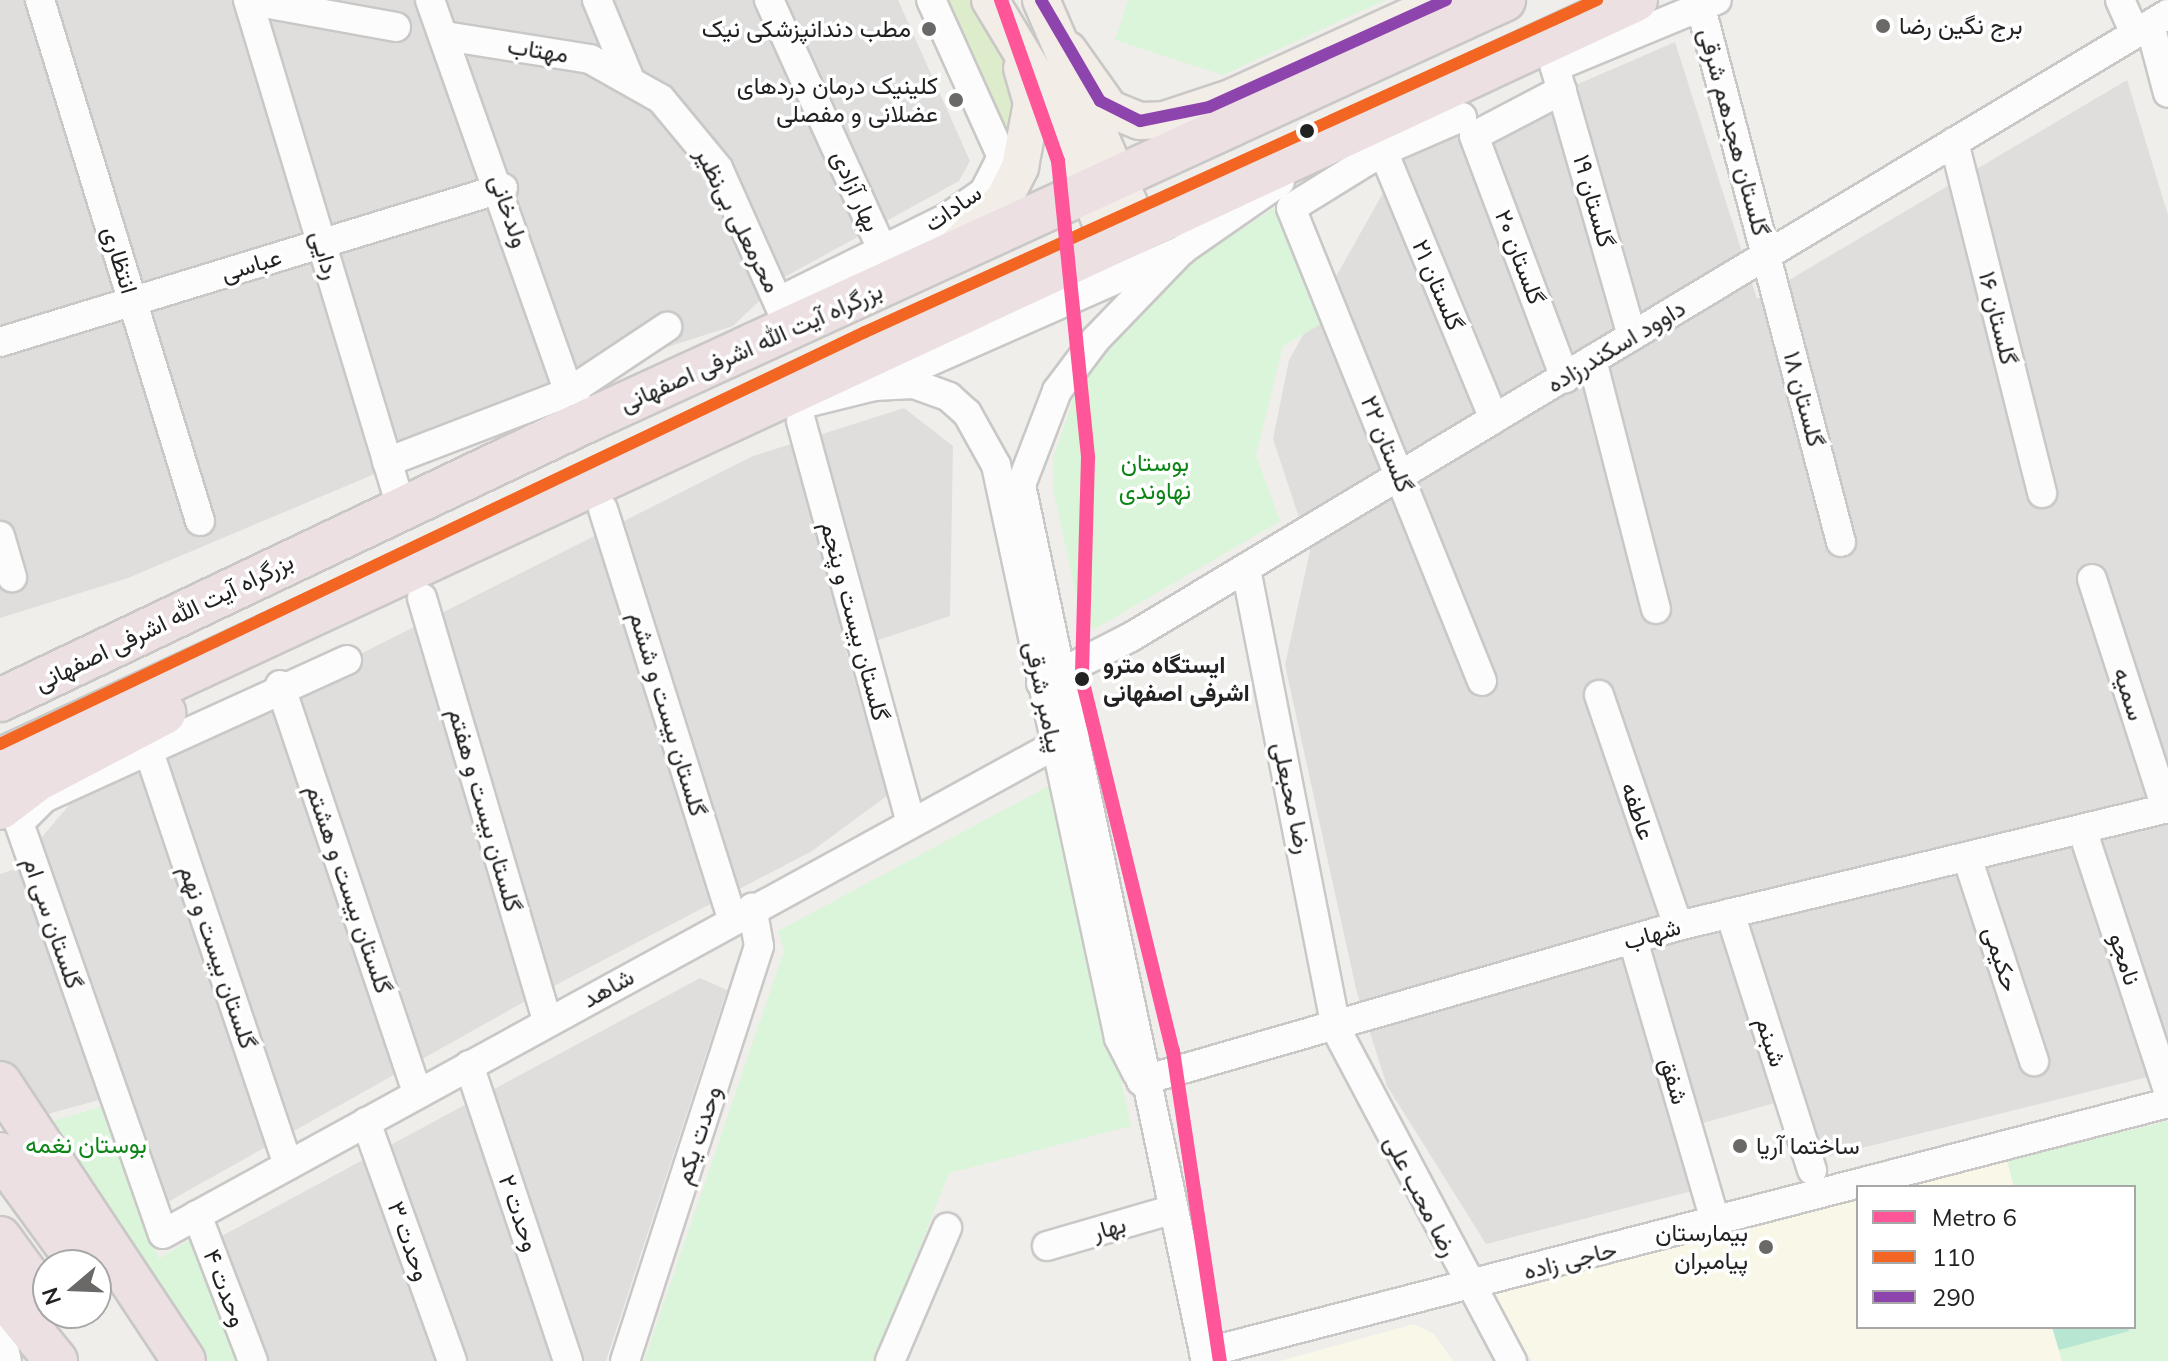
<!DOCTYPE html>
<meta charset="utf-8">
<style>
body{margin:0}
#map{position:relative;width:2168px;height:1361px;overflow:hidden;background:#f0eeeb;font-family:Mulish,Vazirmatn,sans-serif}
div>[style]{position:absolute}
.residential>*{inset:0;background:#dfdedc}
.education>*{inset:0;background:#f8f7e8}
.grass>*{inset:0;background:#ddeccb}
.park>*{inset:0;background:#daf5da}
.pitch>*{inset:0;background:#b7e6d2}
.roads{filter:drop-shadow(2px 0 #c9c8c7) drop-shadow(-2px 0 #c9c8c7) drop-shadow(0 2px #c9c8c7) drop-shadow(0 -2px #c9c8c7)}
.minor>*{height:28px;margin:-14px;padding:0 14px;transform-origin:14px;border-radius:14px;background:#fdfcfc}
.major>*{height:36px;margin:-18px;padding:0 18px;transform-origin:18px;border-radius:18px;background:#f3ede7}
.highway>*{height:42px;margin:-21px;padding:0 21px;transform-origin:21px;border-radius:21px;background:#ece0e2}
.bus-1>*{height:12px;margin:-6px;padding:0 6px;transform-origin:6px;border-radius:6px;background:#f26522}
.bus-2>*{height:12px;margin:-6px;padding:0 6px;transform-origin:6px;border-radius:6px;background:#8e44ad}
.metro-1>*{height:14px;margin:-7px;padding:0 7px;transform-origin:7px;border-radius:7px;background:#f59}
.dots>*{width:22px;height:22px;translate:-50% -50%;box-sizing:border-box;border:4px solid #fff;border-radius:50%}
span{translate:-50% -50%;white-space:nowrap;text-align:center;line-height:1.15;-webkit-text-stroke:7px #fff;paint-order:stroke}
.poi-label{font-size:24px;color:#222}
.left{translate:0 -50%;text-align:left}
.right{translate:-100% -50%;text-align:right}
.street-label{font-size:24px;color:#222}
.park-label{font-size:24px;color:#0c8416}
.stop-label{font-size:24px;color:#222;font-weight:700}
.legend{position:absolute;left:1856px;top:1185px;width:280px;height:144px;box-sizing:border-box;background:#fff;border:2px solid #a7a7a7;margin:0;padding:10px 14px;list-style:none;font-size:24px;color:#222}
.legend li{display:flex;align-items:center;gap:16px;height:40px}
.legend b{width:40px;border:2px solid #a7a7a7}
.north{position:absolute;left:32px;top:1249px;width:80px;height:80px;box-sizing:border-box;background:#fff;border:2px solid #a7a7a7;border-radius:50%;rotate:251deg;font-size:22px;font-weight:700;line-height:32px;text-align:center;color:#222}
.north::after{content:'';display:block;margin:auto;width:28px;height:36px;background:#6a6968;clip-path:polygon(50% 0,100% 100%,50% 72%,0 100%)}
</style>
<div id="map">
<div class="residential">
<div style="clip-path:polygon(0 0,898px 0,970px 161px,959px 181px,783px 278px,733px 326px,636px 357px,569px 392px,128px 578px,0 618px)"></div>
<div style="clip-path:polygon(1675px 42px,1757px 299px,2127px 80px,2168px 215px,2168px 1072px,1821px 1158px,1803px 1095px,1703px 1123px,1719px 1184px,1486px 1244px,1387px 1086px,1356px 989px,1285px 665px,1310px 551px,1273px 439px,1289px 360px,1401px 161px)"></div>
<div style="clip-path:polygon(904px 408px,953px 446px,950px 616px,846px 651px,888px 795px,812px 851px,529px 999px,166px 1203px,124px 1093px,30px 1119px,0 1060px,0 874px,15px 869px,75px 798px,753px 456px)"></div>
<div style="clip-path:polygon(700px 978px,727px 990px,606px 1361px,265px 1361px,220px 1237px)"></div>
</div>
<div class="education">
<div style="clip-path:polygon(2007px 1160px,2014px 1187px,1903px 1187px)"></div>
<div style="clip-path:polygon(1858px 1199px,1858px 1327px,2052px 1327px,2062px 1361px,1532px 1361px,1489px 1295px)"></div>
<div style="clip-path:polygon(1414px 1324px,1434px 1334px,1453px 1361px,1280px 1361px)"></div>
</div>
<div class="grass">
<div style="clip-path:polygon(944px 0,974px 0,994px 32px,1026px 108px,1015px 157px)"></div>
</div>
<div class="park">
<div style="clip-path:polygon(1128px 0,1385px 0,1223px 75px,1115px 40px)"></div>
<div style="clip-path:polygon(1282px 203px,1323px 323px,1283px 346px,1256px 455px,1280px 521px,1093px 630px,1075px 589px,1053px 489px,1053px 458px,1077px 388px,1105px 346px,1181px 269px)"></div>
<div style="clip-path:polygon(1056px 782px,1131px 1126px,949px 1173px,875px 1361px,644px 1361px,784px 951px,778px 931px)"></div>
<div style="clip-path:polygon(103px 1106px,159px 1259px,194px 1237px,241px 1361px,201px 1361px,37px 1126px)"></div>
<div style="clip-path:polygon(2168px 1121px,2168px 1361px,2062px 1361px,2052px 1327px,2134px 1327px,2134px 1187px,2014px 1187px,2007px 1160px)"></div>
</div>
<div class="pitch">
<div style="clip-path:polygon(2052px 1327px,2128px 1327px,2129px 1331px,2059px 1350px)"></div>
</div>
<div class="roads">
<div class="minor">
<div style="left:40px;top:0;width:545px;rotate:72.93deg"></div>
<div style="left:430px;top:0;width:416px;rotate:70.5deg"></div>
<div style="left:569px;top:392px;width:34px;rotate:54deg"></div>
<div style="left:597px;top:0;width:81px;rotate:67.5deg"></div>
<div style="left:769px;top:0;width:276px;rotate:65.6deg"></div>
<div style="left:2120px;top:0;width:37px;rotate:66deg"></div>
<div style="left:1701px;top:8px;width:552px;rotate:75.31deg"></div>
<div style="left:2150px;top:25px;width:70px;rotate:75.2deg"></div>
<div style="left:396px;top:27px;width:150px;rotate:-169.7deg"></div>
<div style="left:248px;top:0;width:533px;rotate:73.2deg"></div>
<div style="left:445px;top:36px;width:147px;rotate:9deg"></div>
<div style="left:590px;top:59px;width:81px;rotate:29.4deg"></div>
<div style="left:661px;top:99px;width:89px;rotate:50.4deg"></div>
<div style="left:718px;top:168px;width:179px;rotate:65.9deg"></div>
<div style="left:1562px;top:90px;width:99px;rotate:152.4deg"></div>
<div style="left:1474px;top:136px;width:259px;rotate:69.4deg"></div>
<div style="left:1462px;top:117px;width:86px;rotate:156.7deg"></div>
<div style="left:1383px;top:151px;width:108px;rotate:148.2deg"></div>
<div style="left:1291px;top:208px;width:510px;rotate:68.01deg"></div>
<div style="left:1954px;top:142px;width:362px;rotate:75.9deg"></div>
<div style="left:1383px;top:151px;width:290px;rotate:67.5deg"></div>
<div style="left:1182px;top:250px;width:124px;rotate:134deg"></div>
<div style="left:1096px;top:339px;width:65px;rotate:126.9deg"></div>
<div style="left:1057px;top:391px;width:101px;rotate:111deg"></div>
<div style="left:1021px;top:485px;width:895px;rotate:78.08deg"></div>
<div style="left:779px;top:301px;width:187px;rotate:-26.3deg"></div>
<div style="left:947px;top:218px;width:45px;rotate:-35.1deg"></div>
<div style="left:984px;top:192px;width:39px;rotate:-63deg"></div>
<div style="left:1002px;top:157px;width:172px;rotate:-114.3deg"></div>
<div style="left:1632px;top:336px;width:280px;rotate:-106deg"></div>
<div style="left:1555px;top:67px;width:175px;rotate:-22.5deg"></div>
<div style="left:0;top:342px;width:526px;rotate:-17.02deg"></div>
<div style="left:1592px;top:360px;width:257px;rotate:75.6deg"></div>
<div style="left:874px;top:386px;width:40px;rotate:-2.9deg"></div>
<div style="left:914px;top:384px;width:37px;rotate:20deg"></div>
<div style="left:949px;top:397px;width:24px;rotate:42deg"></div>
<div style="left:967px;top:413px;width:60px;rotate:60.9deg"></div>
<div style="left:996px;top:465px;width:586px;rotate:77.88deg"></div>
<div style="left:1119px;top:1038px;width:39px;rotate:63deg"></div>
<div style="left:798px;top:405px;width:78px;rotate:-14deg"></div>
<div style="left:874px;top:386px;width:337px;rotate:-23.8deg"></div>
<div style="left:1182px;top:250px;width:119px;rotate:-34.8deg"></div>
<div style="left:801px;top:421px;width:414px;rotate:74.7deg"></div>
<div style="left:387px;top:462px;width:195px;rotate:-21deg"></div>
<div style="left:569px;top:392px;width:118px;rotate:-33.6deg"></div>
<div style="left:603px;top:509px;width:430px;rotate:72.5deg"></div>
<div style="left:0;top:536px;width:43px;rotate:73.7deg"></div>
<div style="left:1246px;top:569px;width:469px;rotate:78.9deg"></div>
<div style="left:1336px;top:1029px;width:376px;rotate:62.1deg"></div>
<div style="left:2092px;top:579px;width:241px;rotate:72.1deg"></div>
<div style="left:422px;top:598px;width:441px;rotate:73.5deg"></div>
<div style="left:347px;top:660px;width:333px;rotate:155.5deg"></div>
<div style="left:44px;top:798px;width:35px;rotate:135deg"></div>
<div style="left:19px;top:823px;width:435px;rotate:70.7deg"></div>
<div style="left:163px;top:1234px;width:1040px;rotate:-28.73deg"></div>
<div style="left:1041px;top:683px;width:101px;rotate:-27.1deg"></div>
<div style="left:1131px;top:637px;width:1210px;rotate:-31deg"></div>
<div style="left:280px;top:685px;width:430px;rotate:71.4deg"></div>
<div style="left:1599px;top:695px;width:244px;rotate:71.1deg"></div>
<div style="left:148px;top:749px;width:439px;rotate:71.4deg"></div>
<div style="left:2082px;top:829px;width:275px;rotate:71.8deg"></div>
<div style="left:1967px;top:857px;width:215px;rotate:71.8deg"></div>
<div style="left:1730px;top:913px;width:270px;rotate:72.3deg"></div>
<div style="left:1633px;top:940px;width:295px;rotate:73.7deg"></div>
<div style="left:469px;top:1065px;width:312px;rotate:71.5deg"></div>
<div style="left:1141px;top:1081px;width:559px;rotate:-16.1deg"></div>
<div style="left:1678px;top:926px;width:504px;rotate:-13.54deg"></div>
<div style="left:366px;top:1122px;width:254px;rotate:70.2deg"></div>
<div style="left:197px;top:1215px;width:156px;rotate:69deg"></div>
<div style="left:1047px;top:1246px;width:129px;rotate:-16.2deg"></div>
<div style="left:0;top:1329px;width:33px;rotate:78deg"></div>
<div style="left:1204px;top:1353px;width:996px;rotate:-14.54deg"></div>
<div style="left:625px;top:1361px;width:436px;rotate:-72.1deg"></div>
<div style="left:759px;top:946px;width:39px;rotate:-100deg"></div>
<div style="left:890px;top:1361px;width:145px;rotate:-66.8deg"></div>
</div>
<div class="major">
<div style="left:990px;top:0;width:124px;rotate:58.9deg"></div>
<div style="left:1054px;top:106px;width:148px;rotate:68.1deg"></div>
<div style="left:1041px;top:0;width:249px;rotate:66.6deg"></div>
<div style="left:1068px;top:50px;width:72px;rotate:54.6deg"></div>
<div style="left:1110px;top:109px;width:32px;rotate:22deg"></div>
<div style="left:1140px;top:121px;width:24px;rotate:-2deg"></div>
<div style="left:1164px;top:120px;width:73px;rotate:-18.4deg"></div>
<div style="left:1233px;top:97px;width:234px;rotate:-24.5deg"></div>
<div style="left:957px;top:246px;width:66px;rotate:-45deg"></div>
<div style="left:1004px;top:199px;width:36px;rotate:-63deg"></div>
<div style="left:1020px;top:167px;width:65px;rotate:-79.4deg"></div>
<div style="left:1032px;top:103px;width:36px;rotate:-106deg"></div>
</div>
<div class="highway">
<div style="left:0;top:700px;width:652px;rotate:-25.43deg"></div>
<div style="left:589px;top:420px;width:1007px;rotate:-24.66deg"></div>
<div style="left:0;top:760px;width:1804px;rotate:-24.92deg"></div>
<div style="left:0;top:808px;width:46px;rotate:-37.1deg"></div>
<div style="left:37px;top:780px;width:144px;rotate:-27.8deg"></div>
<div style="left:0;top:1083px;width:333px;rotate:56.5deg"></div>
<div style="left:0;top:1154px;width:137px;rotate:53.9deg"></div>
<div style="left:0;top:1238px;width:82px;rotate:54deg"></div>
<div style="left:0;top:1292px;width:89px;rotate:50.9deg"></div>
</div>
</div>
<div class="bus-1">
<div style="left:0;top:744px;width:958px;rotate:-25.47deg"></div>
<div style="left:865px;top:332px;width:804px;rotate:-24.4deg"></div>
</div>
<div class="bus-2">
<div style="left:1041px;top:0;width:117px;rotate:59.7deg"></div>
<div style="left:1100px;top:101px;width:45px;rotate:26.6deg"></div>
<div style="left:1140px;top:121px;width:70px;rotate:-11.5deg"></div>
<div style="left:1209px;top:107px;width:260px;rotate:-24.3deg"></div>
</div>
<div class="metro-1">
<div style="left:1001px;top:0;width:171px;rotate:70.5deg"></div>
<div style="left:1058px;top:161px;width:299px;rotate:84.2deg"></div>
<div style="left:1088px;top:458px;width:221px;rotate:91.6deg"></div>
<div style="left:1082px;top:679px;width:383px;rotate:76.3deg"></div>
<div style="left:1173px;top:1051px;width:314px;rotate:81.4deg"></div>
</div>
<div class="dots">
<div style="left:1883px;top:26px;background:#6a6968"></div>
<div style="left:929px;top:29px;background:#6a6968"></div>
<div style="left:956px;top:100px;background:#6a6968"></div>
<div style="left:1307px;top:131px;background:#222"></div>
<div style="left:1082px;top:679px;background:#222"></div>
<div style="left:1740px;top:1146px;background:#6a6968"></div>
<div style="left:1766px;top:1247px;background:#6a6968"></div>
</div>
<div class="poi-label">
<span class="left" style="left:1899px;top:26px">برج نگین رضا</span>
<span class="right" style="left:911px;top:29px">مطب دندانپزشکی نیک</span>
<span class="right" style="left:938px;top:100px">کلینیک درمان دردهای<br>عضلانی و مفصلی</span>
<span class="left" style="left:1756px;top:1146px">ساختما آریا</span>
<span class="right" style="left:1748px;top:1247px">بیمارستان<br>پیامبران</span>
</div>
<div class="street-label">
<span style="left:538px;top:50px;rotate:9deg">مهتاب</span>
<span style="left:1734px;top:132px;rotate:75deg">گلستان هجدهم شرقی</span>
<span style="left:856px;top:191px;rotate:66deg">بهار آزادی</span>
<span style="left:1594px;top:201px;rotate:74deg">گلستان ۱۹</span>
<span style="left:953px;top:208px;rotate:-35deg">سادات</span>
<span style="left:509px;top:211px;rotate:71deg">ولدخانی</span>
<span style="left:738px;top:220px;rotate:63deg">محرمعلی بی‌نظیر</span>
<span style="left:325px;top:255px;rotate:73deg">ردایی</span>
<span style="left:1520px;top:257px;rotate:69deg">گلستان ۲۰</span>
<span style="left:120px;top:260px;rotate:73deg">انتظاری</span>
<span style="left:251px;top:265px;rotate:-17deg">عباسی</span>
<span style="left:1438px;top:285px;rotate:67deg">گلستان ۲۱</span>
<span style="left:1998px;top:318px;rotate:76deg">گلستان ۱۶</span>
<span style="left:1616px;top:346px;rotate:-31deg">داوود اسکندرزاده</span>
<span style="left:751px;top:347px;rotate:-24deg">بزرگراه آیت الله اشرفی اصفهانی</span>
<span style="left:1804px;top:399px;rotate:75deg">گلستان ۱۸</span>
<span style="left:1387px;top:444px;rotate:68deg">گلستان ۲۲</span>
<span style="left:855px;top:621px;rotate:75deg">گلستان بیست و پنجم</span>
<span style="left:164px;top:622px;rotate:-26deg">بزرگراه آیت الله اشرفی اصفهانی</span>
<span style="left:2129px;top:694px;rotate:72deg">سمیه</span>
<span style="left:1044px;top:697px;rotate:78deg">پیامبر شرقی</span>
<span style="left:668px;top:714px;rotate:73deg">گلستان بیست و ششم</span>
<span style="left:1292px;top:798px;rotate:78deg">رضا محبعلی</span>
<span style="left:485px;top:810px;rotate:74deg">گلستان بیست و هفتم</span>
<span style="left:1638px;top:811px;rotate:71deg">عاطفه</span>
<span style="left:349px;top:889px;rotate:71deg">گلستان بیست و هشتم</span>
<span style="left:53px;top:923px;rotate:71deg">گلستان سی ام</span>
<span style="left:1652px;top:934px;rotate:-16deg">شهاب</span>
<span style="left:218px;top:957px;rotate:71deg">گلستان بیست و نهم</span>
<span style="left:2001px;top:959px;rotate:72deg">حکیمی</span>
<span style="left:2125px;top:959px;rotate:72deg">نامجو</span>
<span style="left:608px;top:988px;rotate:-29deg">شاهد</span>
<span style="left:1771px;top:1042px;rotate:72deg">شبنم</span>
<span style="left:1674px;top:1081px;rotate:74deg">شفق</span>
<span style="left:698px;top:1135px;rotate:-72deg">وحدت یکم</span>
<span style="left:1421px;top:1196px;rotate:63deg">رضا محب علی</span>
<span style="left:519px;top:1213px;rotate:71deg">وحدت ۲</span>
<span style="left:1109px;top:1228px;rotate:-16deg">بهار</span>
<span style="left:409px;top:1241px;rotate:70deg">وحدت ۳</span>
<span style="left:1570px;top:1260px;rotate:-14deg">حاجی زاده</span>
<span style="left:225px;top:1288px;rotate:69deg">وحدت ۴</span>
</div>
<div class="park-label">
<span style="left:1155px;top:477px">بوستان<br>نهاوندی</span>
<span style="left:86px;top:1145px">بوستان نغمه</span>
</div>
<div class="stop-label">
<span class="left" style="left:1103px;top:679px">ایستگاه مترو<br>اشرفی اصفهانی</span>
</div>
<ul class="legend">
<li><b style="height:10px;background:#f59"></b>Metro 6</li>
<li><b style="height:10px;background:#f26522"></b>110</li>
<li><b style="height:10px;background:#8e44ad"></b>290</li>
</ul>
<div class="north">N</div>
</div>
